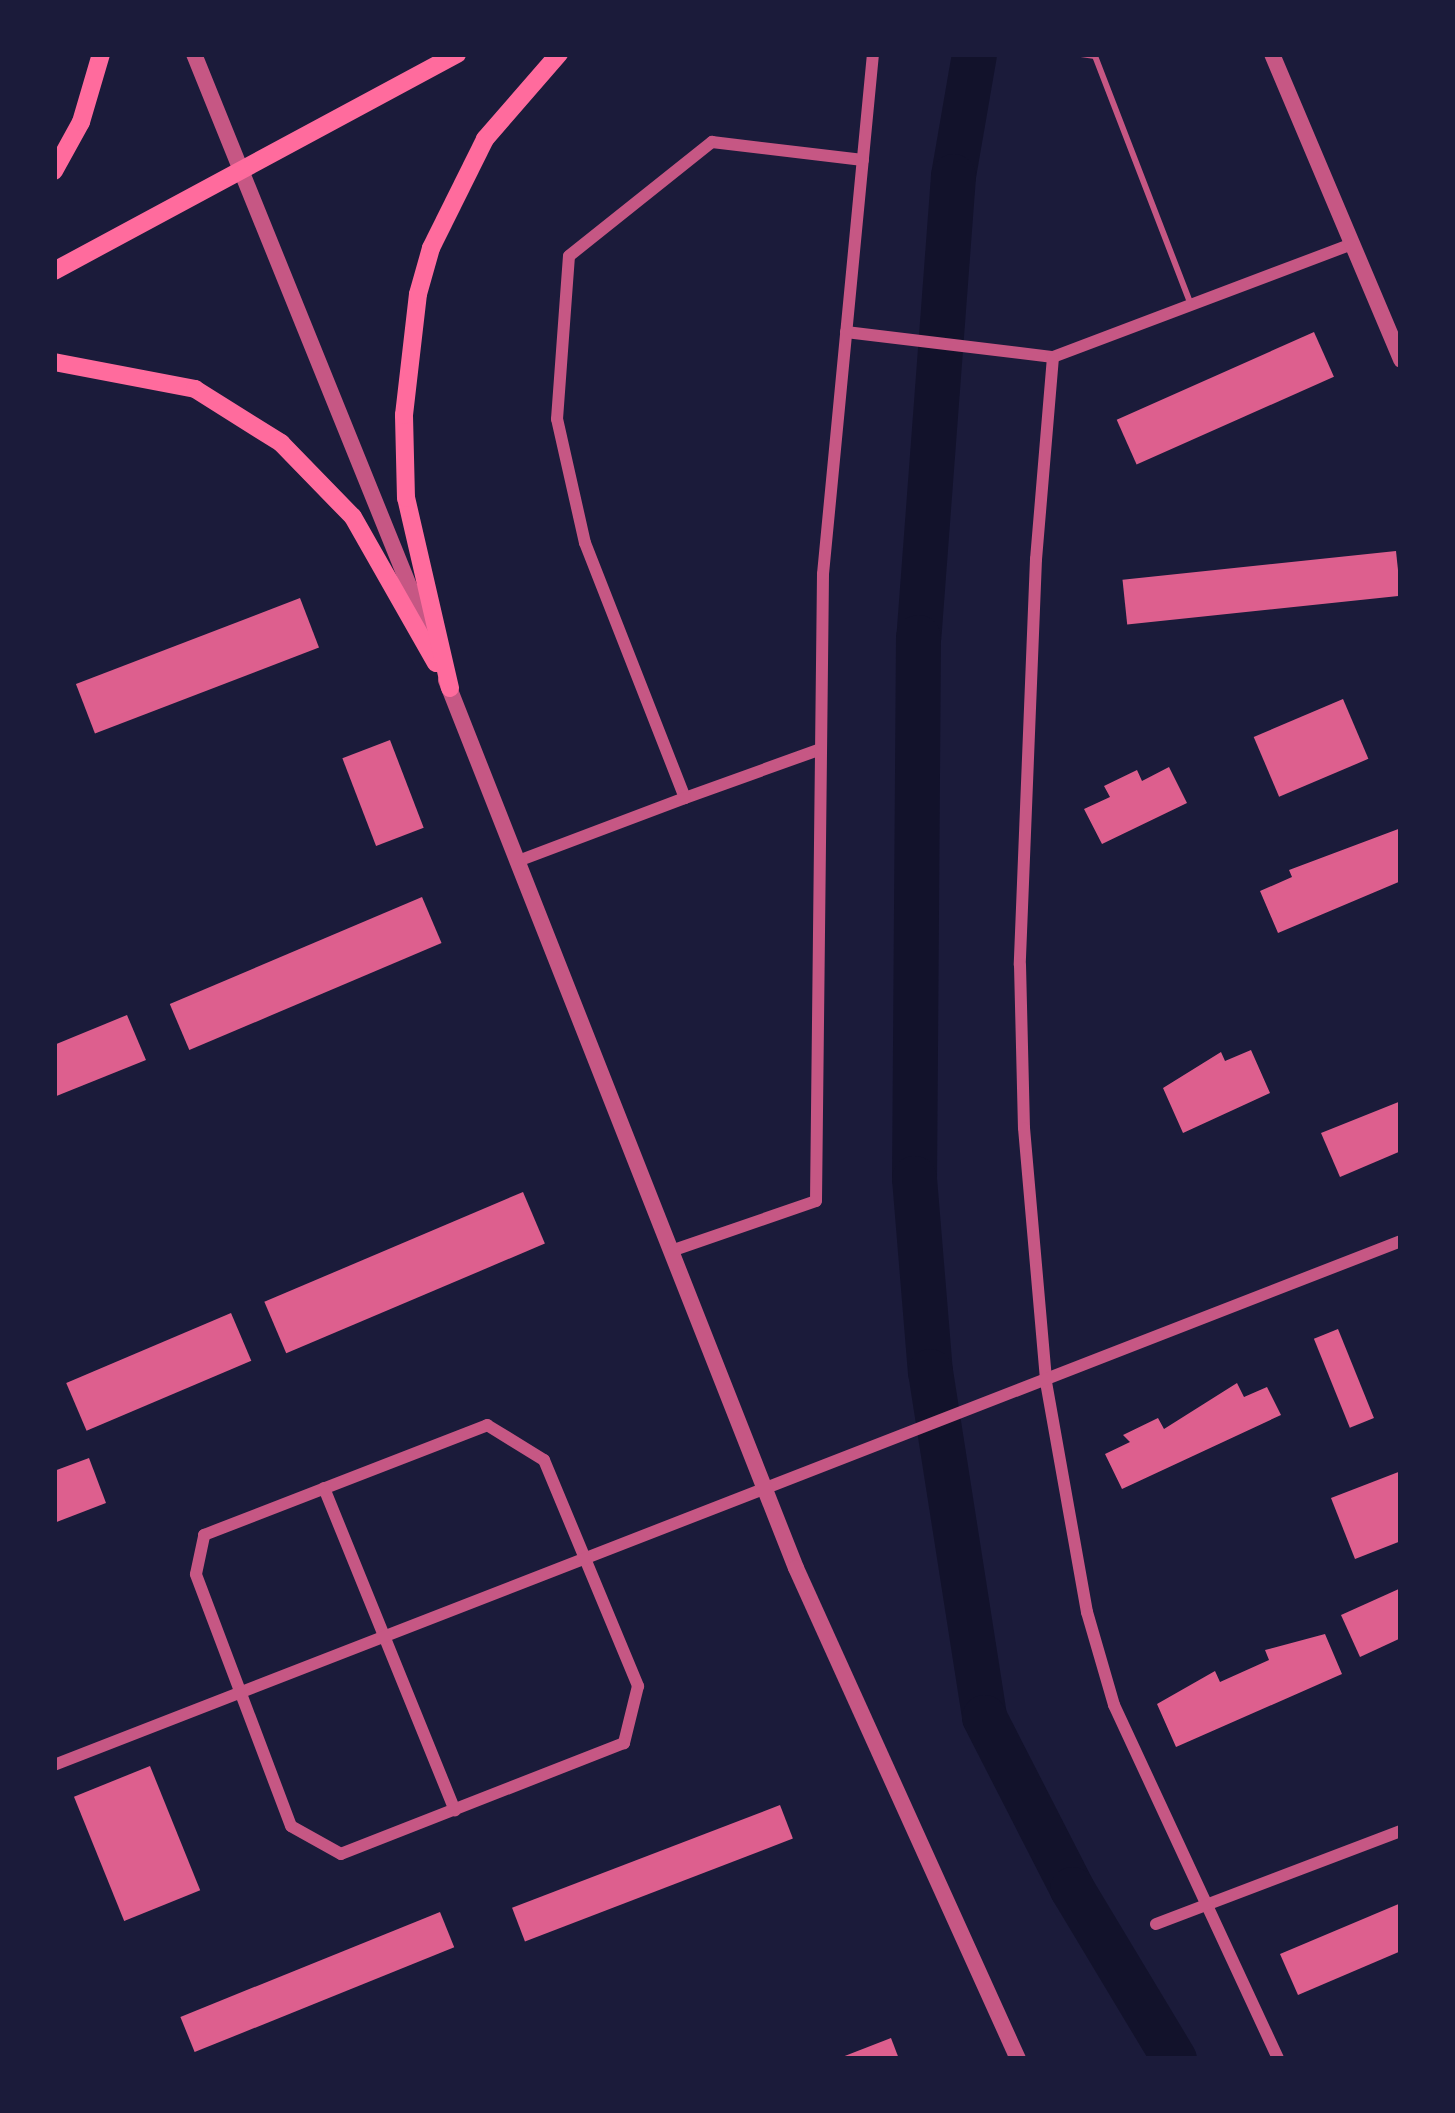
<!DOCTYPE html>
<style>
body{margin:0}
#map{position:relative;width:1455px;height:2113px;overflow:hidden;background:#1b1b3a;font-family:Manrope,sans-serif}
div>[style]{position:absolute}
.river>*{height:45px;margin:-22.5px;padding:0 22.5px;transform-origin:22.5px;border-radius:22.5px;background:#12122b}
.building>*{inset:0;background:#dd5f8e;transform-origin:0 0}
.service>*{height:6px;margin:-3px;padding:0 3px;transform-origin:3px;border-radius:3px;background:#c65784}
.minor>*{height:12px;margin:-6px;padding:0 6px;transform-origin:6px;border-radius:6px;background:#c65784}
.tertiary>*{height:16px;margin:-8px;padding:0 8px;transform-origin:8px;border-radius:8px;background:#c65784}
.secondary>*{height:18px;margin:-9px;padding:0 9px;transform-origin:9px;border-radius:9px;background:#ff6b9d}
span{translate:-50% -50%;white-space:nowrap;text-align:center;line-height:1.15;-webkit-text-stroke:10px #1b1b3a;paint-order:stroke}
.frame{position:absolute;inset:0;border:57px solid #1b1b3a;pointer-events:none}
</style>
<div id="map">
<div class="river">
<div style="left:974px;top:54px;width:124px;rotate:99.8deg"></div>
<div style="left:953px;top:176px;width:462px;rotate:94.3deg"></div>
<div style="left:918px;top:637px;width:541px;rotate:90.42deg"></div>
<div style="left:914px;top:1178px;width:194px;rotate:85.3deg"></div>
<div style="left:930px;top:1371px;width:350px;rotate:81.1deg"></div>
<div style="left:984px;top:1717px;width:193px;rotate:62.9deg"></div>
<div style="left:1072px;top:1889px;width:198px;rotate:59deg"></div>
</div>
<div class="building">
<div style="left:1314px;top:332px;width:49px;height:216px;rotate:66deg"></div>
<div style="left:1396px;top:551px;width:45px;height:275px;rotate:84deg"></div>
<div style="left:300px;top:598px;width:53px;height:240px;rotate:69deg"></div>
<div style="left:1343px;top:699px;width:65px;height:97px;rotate:67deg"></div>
<div style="left:390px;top:740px;width:94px;height:51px;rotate:69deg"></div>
<div style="clip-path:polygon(1169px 767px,1187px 803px,1102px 844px,1084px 809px,1110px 797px,1104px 786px,1137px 770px,1142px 781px)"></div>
<div style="clip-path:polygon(1401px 828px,1401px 881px,1278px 933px,1260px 891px,1292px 877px,1289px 870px)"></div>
<div style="left:422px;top:897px;width:50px;height:274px;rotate:67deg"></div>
<div style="clip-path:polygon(127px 1015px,146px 1060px,54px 1097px,54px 1045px)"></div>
<div style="clip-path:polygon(1251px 1050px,1270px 1093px,1183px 1133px,1163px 1088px,1221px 1052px,1225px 1061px)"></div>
<div style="clip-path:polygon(1401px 1101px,1401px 1151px,1340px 1177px,1321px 1133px)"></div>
<div style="left:523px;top:1192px;width:56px;height:281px;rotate:67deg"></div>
<div style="left:231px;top:1313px;width:52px;height:179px;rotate:67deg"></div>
<div style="left:1338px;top:1329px;width:96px;height:26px;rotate:68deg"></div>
<div style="clip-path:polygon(1237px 1383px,1244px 1397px,1267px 1387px,1281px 1415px,1122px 1489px,1105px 1454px,1130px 1442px,1123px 1435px,1158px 1418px,1164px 1429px)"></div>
<div style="clip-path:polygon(89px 1458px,106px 1503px,54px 1523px,54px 1471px)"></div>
<div style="clip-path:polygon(1401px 1471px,1401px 1541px,1355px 1559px,1331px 1498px)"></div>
<div style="clip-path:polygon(1401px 1588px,1401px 1638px,1360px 1657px,1341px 1615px)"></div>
<div style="clip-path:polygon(1325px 1634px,1342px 1674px,1176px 1747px,1157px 1704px,1215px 1671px,1220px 1682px,1269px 1660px,1265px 1650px)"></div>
<div style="left:150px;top:1766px;width:134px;height:82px;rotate:68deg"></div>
<div style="left:780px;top:1805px;width:36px;height:287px;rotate:69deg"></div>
<div style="clip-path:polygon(1401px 1903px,1401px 1951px,1298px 1995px,1280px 1954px)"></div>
<div style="left:440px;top:1912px;width:38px;height:280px;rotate:68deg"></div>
<div style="clip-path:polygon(891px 2038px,899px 2059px,837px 2059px)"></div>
</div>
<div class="service">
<div style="left:1081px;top:54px;width:14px;rotate:8deg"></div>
<div style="left:1095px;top:56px;width:267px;rotate:68.9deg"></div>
</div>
<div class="minor">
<div style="left:846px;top:332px;width:209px;rotate:6.9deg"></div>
<div style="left:1053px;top:357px;width:320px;rotate:-20.7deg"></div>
<div style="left:1053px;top:357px;width:203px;rotate:94.8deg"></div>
<div style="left:1036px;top:559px;width:406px;rotate:92.3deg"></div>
<div style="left:1020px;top:965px;width:163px;rotate:88.6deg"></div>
<div style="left:1024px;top:1128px;width:255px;rotate:85deg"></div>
<div style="left:1046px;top:1382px;width:234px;rotate:79.9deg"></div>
<div style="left:1087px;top:1612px;width:97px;rotate:73.8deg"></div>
<div style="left:1114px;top:1705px;width:390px;rotate:65.1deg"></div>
<div style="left:821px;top:749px;width:145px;rotate:160.2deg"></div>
<div style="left:685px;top:798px;width:274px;rotate:-111.4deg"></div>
<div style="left:585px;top:543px;width:127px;rotate:-102.7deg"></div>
<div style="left:557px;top:419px;width:163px;rotate:-85.8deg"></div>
<div style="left:569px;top:256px;width:183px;rotate:-38.6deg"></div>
<div style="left:712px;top:142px;width:152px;rotate:6.8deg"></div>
<div style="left:518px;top:861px;width:178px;rotate:-20.7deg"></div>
<div style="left:671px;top:1251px;width:153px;rotate:-19deg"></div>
<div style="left:816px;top:1201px;width:627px;rotate:-89.36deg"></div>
<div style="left:823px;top:574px;width:522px;rotate:-84.51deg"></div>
<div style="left:487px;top:1425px;width:67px;rotate:31.6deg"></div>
<div style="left:544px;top:1460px;width:245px;rotate:67.4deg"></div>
<div style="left:638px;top:1686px;width:59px;rotate:103.8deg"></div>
<div style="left:624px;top:1743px;width:304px;rotate:158.6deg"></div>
<div style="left:341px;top:1854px;width:57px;rotate:-150.8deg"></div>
<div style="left:291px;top:1826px;width:269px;rotate:-110.7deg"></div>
<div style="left:196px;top:1574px;width:40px;rotate:-78deg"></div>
<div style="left:204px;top:1535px;width:304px;rotate:-21.2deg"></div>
<div style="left:324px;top:1488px;width:348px;rotate:67.9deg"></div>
<div style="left:54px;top:1765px;width:1445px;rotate:-21.26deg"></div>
<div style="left:1156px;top:1924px;width:262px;rotate:-20.8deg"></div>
</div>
<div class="tertiary">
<div style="left:194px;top:54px;width:637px;rotate:67.98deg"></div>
<div style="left:1272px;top:54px;width:332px;rotate:67.1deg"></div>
<div style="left:446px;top:680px;width:954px;rotate:68.49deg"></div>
<div style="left:796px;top:1568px;width:539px;rotate:65.67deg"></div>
</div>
<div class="secondary">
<div style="left:54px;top:171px;width:56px;rotate:-61.1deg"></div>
<div style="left:81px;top:122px;width:71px;rotate:-73.6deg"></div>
<div style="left:54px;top:271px;width:458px;rotate:-28.3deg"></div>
<div style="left:54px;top:362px;width:144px;rotate:10.8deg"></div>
<div style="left:195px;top:389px;width:102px;rotate:32.1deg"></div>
<div style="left:281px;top:443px;width:103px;rotate:45.8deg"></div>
<div style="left:353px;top:517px;width:168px;rotate:60.4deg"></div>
<div style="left:450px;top:688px;width:195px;rotate:-103deg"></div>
<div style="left:406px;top:498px;width:83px;rotate:-91.4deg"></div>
<div style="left:404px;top:415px;width:122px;rotate:-83.4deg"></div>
<div style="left:418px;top:294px;width:48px;rotate:-74.2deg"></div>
<div style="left:431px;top:248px;width:122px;rotate:-63.6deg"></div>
<div style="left:485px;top:139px;width:113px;rotate:-49deg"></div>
</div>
<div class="frame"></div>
</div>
